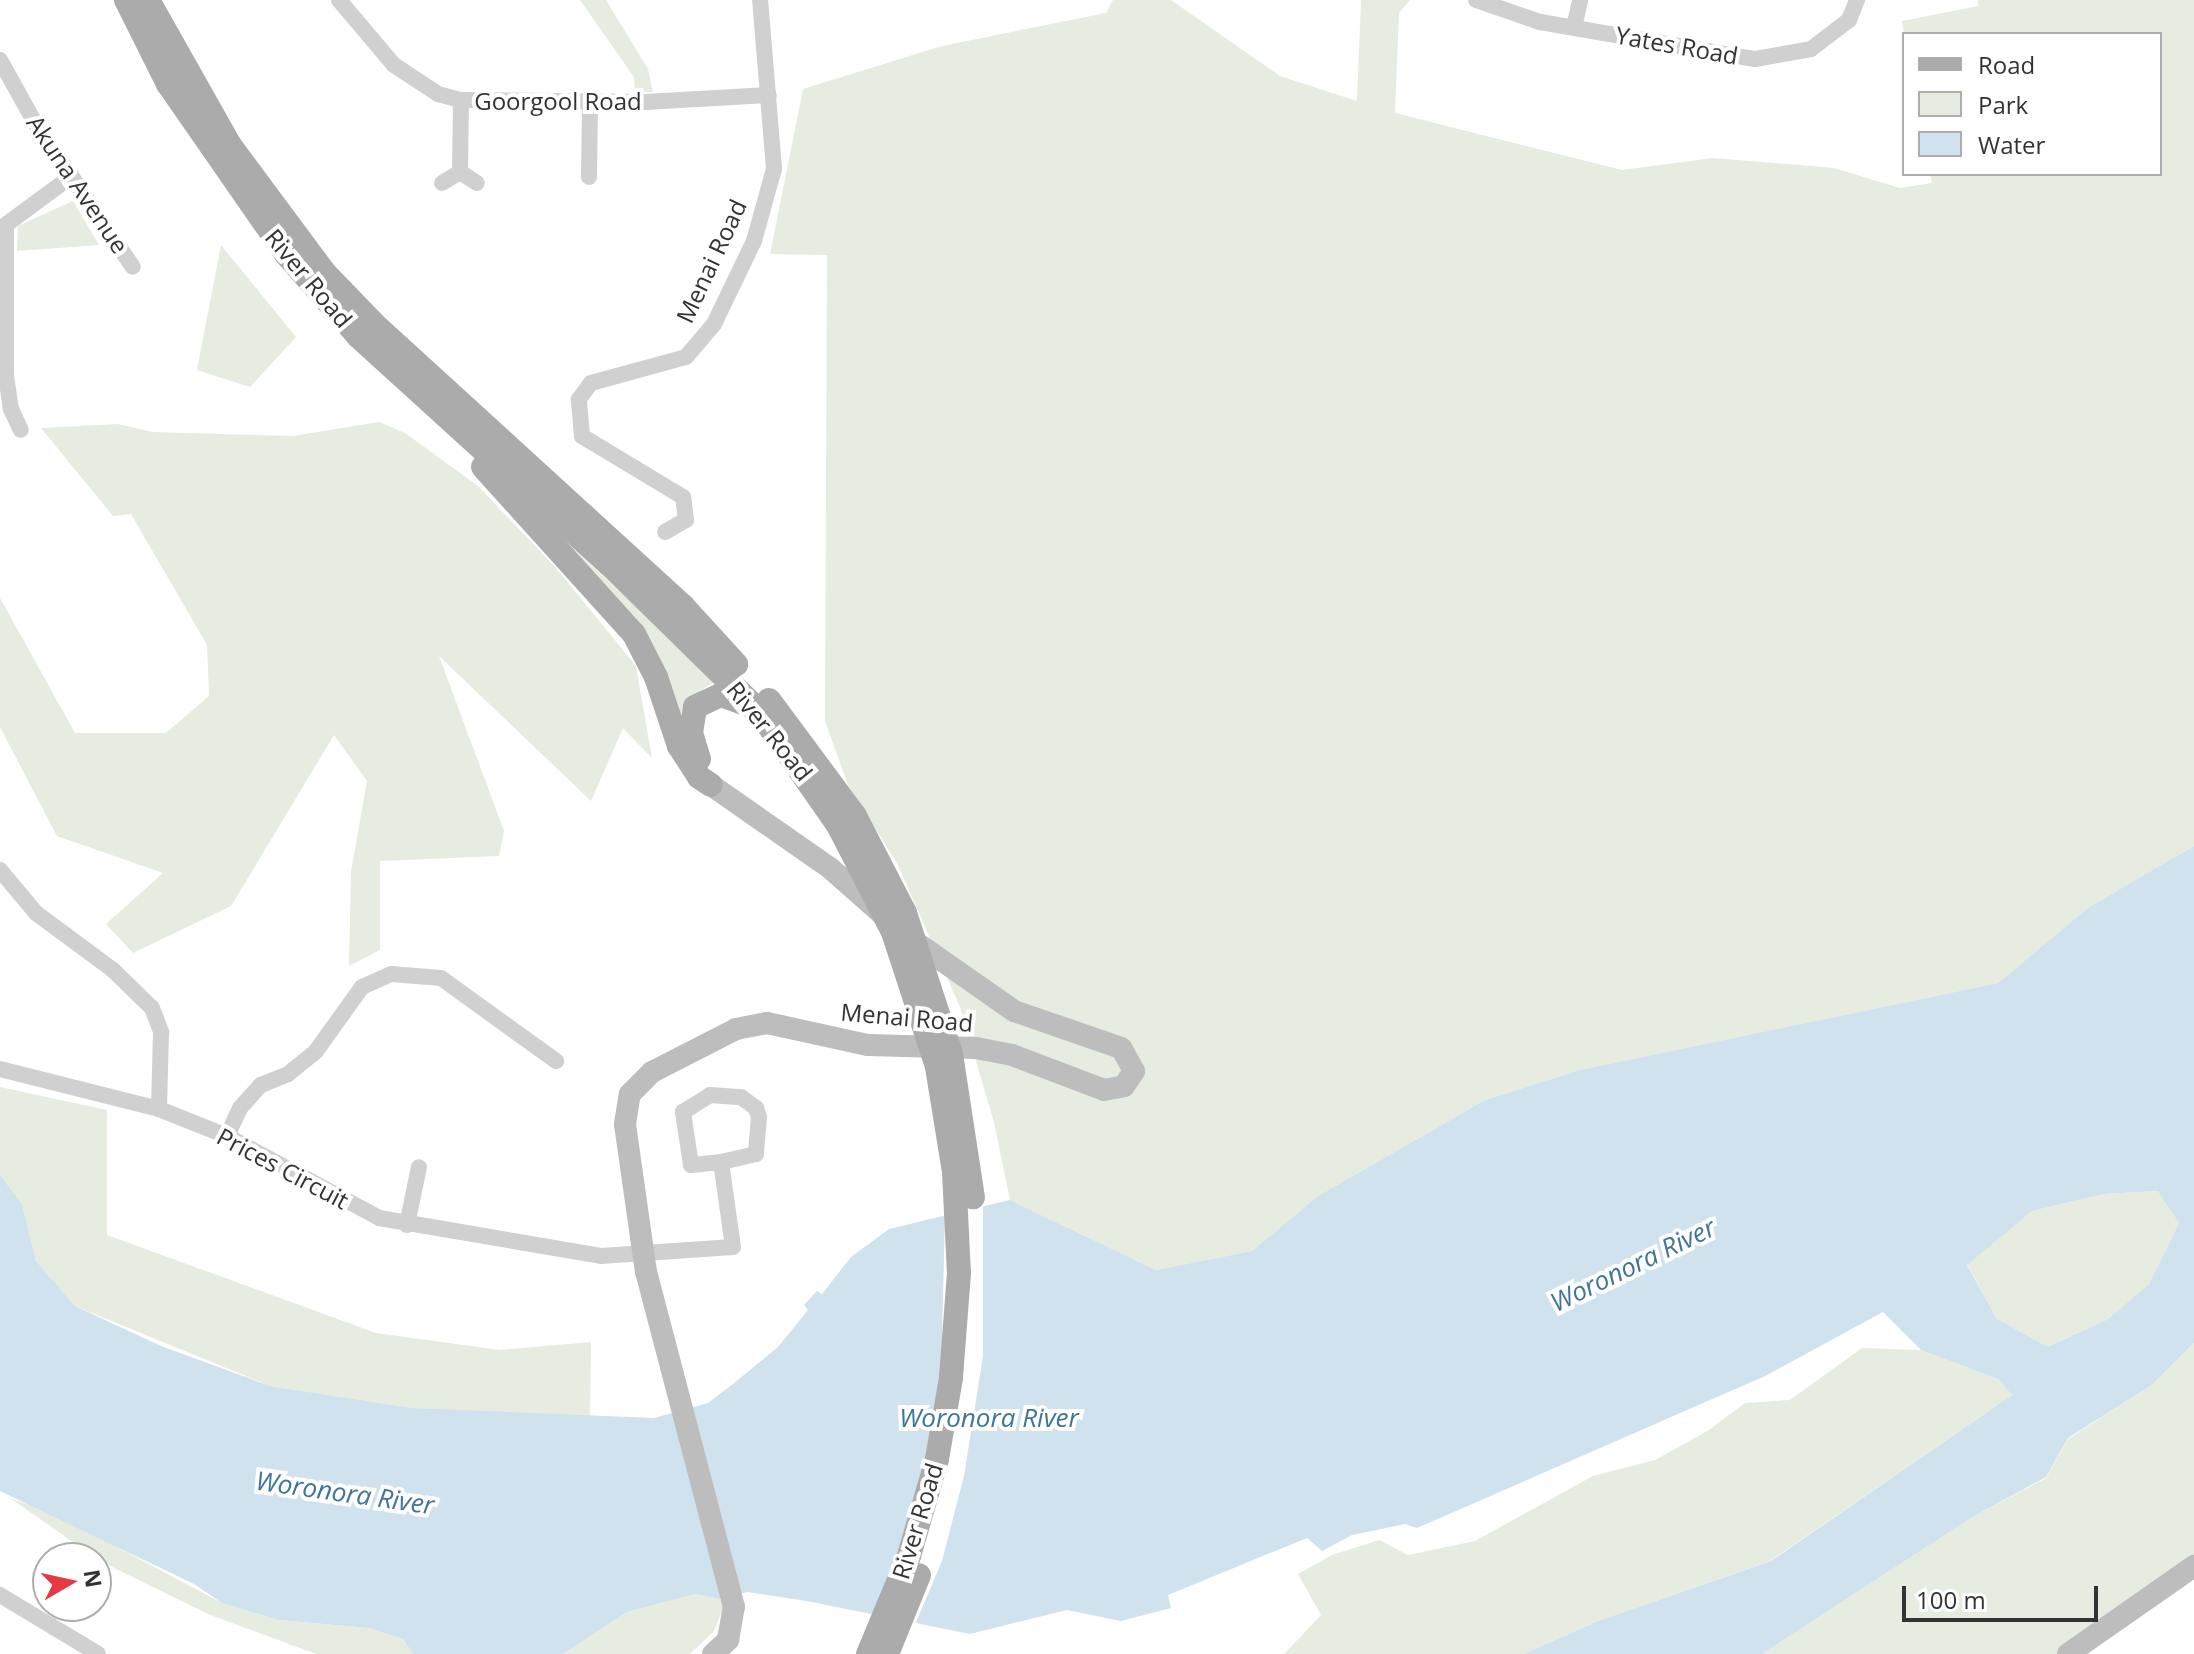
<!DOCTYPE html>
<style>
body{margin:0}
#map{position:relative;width:2194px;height:1654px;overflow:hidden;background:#fff;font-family:"Open Sans",sans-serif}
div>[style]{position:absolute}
.green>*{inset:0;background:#e6ecdf}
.water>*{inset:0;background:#cfe2ee}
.pier>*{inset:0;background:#fff}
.street>*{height:16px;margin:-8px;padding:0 8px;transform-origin:8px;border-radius:8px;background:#d0d0d0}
.secondary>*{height:22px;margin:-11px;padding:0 11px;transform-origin:11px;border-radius:11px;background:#bdbdbd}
.primary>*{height:24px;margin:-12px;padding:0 12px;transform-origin:12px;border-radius:12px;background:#ababab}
span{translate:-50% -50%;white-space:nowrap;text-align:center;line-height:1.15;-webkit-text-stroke:8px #fff;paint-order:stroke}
.street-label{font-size:24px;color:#333}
.water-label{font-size:26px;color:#3f7597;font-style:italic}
.legend{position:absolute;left:1902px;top:32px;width:260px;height:144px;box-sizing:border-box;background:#fff;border:2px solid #adadad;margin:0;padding:10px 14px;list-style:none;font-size:24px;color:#333}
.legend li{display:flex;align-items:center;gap:16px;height:40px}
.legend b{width:40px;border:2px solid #adadad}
.north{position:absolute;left:32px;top:1542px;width:80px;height:80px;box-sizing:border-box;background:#fff;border:2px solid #adadad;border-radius:50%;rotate:81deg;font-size:22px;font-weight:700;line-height:32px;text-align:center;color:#333}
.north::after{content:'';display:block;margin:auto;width:28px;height:36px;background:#e63946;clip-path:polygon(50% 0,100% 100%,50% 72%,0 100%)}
.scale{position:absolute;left:1902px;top:1586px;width:196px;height:36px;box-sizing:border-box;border:4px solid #333;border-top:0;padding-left:10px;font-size:24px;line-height:28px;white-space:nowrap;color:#333;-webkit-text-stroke:6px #fff;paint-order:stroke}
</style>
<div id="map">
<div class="green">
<div style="clip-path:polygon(580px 0,606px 0,648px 69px,653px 92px,635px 92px,634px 77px)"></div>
<div style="clip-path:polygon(1113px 0,1171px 0,1280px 76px,1357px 101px,1361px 0,1410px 0,1399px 13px,1395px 113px,1622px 170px,1713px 158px,1834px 168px,1900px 188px,1932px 183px,1930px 174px,2160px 174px,2160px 34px,1904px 34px,1902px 21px,1978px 6px,1978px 0,2194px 0,2194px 846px,2089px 907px,1998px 983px,1580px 1070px,1485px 1100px,1318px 1196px,1252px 1251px,1156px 1270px,1010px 1200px,994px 1122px,960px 1007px,898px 865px,848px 785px,825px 721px,827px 255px,770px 254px,803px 89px,942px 46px,1106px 13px)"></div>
<div style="clip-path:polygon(73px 201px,99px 245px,17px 251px,18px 226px)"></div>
<div style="clip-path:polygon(221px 245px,296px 337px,250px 387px,197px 370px)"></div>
<div style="clip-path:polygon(379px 422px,405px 433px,478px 486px,556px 568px,636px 666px,652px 758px,623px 728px,591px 801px,439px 656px,504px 831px,499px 856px,380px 861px,380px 950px,349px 966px,351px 872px,367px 781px,334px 735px,231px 906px,133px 953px,106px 924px,163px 873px,57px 836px,0 727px,0 598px,75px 733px,166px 733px,209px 696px,207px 645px,131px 514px,113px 516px,41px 428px,118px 424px,152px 432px,293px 436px)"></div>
<div style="clip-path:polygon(571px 546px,715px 681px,690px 698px,682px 719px,567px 549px)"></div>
<div style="clip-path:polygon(0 1087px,107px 1110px,107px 1235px,376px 1333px,500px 1350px,591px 1342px,590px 1418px,413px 1408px,270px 1386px,75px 1306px,36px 1261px,22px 1204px,0 1175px)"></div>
<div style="clip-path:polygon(2159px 1191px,2179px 1223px,2149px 1284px,2108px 1319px,2048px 1347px,1997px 1319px,1967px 1264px,2032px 1211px,2104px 1194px)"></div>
<div style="clip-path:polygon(2194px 1343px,2194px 1566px,2068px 1654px,1762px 1654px,1971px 1518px,2046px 1478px,2068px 1439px,2152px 1385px)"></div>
<div style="clip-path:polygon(1862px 1348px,1921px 1350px,1998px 1379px,2012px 1395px,1770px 1561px,1598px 1621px,1524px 1654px,1284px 1654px,1321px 1615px,1298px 1574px,1332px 1555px,1379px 1540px,1408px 1555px,1475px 1541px,1593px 1476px,1655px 1460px,1709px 1430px,1745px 1403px,1790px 1400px)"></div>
<div style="clip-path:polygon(10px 1498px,57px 1515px,222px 1603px,278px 1620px,369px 1628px,403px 1639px,413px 1654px,316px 1654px,208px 1614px,100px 1561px)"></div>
<div style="clip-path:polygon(695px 1594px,720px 1599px,724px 1606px,714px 1631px,690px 1654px,563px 1654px,627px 1612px)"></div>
</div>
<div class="water">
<div style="clip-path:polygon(evenodd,2194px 846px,2194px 1343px,2152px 1385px,2068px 1438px,2046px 1477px,1971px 1518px,1762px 1654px,1524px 1654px,1598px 1621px,1771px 1561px,2012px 1395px,1998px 1379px,1921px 1350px,1883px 1312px,1765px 1376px,1417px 1528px,1405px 1524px,1352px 1535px,1322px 1551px,1307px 1538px,1168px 1595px,1171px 1608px,1121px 1621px,1067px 1610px,970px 1634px,807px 1601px,747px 1592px,720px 1599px,695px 1594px,627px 1612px,563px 1654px,413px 1654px,403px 1639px,369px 1628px,278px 1620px,222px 1603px,194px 1584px,0 1491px,0 1175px,22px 1204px,36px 1261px,75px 1306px,161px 1346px,270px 1386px,413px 1408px,654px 1418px,708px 1403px,733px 1384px,778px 1347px,808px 1310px,804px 1305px,817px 1291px,822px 1294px,851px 1257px,889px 1229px,1010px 1200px,1156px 1270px,1252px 1251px,1318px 1196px,1485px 1100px,1580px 1070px,1998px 983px,2089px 907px,2194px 846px,2158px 1191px,2179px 1223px,2149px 1284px,2108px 1319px,2048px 1347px,1997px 1319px,1967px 1265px,2032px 1211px,2104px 1194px,2158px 1191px)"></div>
</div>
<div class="pier">
<div style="clip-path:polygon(983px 1203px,983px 1356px,964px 1476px,942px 1561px,914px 1627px,877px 1619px,927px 1464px,941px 1381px,945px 1214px)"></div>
</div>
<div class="street">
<div style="left:339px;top:0;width:85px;rotate:49.8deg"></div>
<div style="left:394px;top:65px;width:53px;rotate:33.4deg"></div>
<div style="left:438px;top:94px;width:24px;rotate:15deg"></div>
<div style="left:461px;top:100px;width:184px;rotate:0.6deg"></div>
<div style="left:645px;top:102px;width:124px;rotate:-3.2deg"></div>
<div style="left:1476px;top:0;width:68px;rotate:19deg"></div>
<div style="left:1540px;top:22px;width:218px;rotate:9.8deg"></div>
<div style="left:1755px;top:59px;width:57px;rotate:-10.1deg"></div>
<div style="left:1811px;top:49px;width:48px;rotate:-37.3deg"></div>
<div style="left:1849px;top:20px;width:22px;rotate:-68deg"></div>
<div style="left:1574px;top:27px;width:28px;rotate:-77deg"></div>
<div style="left:0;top:60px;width:70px;rotate:60.9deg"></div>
<div style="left:34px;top:121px;width:176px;rotate:55.9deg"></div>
<div style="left:460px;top:172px;width:72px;rotate:-89.2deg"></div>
<div style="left:589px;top:177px;width:74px;rotate:-89.2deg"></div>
<div style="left:442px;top:183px;width:21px;rotate:-31deg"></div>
<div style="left:460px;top:172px;width:20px;rotate:33deg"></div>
<div style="left:6px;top:228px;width:147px;rotate:90deg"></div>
<div style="left:6px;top:375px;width:34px;rotate:82deg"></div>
<div style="left:11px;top:409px;width:23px;rotate:65deg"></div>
<div style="left:0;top:229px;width:89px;rotate:-36.4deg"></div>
<div style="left:665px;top:532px;width:24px;rotate:-30deg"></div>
<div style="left:686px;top:520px;width:23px;rotate:-97deg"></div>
<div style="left:683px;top:497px;width:118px;rotate:-148.9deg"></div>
<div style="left:582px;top:436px;width:37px;rotate:-95deg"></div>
<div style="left:579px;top:399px;width:20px;rotate:-53deg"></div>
<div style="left:591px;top:383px;width:98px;rotate:-15.3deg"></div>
<div style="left:686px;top:357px;width:43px;rotate:-49.7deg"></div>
<div style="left:714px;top:324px;width:92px;rotate:-64.3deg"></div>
<div style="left:754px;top:241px;width:75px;rotate:-74.5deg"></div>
<div style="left:774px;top:169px;width:170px;rotate:-94.7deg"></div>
<div style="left:0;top:870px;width:56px;rotate:50.1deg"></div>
<div style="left:36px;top:913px;width:96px;rotate:36.5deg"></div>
<div style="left:113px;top:970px;width:54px;rotate:44.3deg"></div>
<div style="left:152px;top:1008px;width:26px;rotate:69deg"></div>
<div style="left:161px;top:1032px;width:77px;rotate:91.5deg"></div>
<div style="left:0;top:1069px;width:164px;rotate:14.1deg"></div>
<div style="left:159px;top:1109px;width:73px;rotate:21.7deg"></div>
<div style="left:227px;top:1136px;width:173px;rotate:28.3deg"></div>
<div style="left:379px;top:1218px;width:225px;rotate:9.7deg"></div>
<div style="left:601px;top:1256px;width:132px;rotate:-3.9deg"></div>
<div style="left:733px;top:1247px;width:86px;rotate:-98deg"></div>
<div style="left:721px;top:1162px;width:30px;rotate:174deg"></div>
<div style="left:691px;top:1165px;width:54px;rotate:-98.6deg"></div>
<div style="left:683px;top:1112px;width:32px;rotate:-32deg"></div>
<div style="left:710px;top:1095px;width:31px;rotate:4deg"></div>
<div style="left:741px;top:1097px;width:19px;rotate:36deg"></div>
<div style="left:756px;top:1108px;width:9px;rotate:72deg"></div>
<div style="left:759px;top:1117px;width:37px;rotate:95deg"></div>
<div style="left:756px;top:1154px;width:36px;rotate:167deg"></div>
<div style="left:227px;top:1136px;width:31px;rotate:-65deg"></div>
<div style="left:240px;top:1108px;width:31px;rotate:-48deg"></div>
<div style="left:261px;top:1085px;width:29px;rotate:-22deg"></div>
<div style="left:288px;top:1074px;width:36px;rotate:-39deg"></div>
<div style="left:316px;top:1051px;width:79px;rotate:-54.3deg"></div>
<div style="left:362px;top:987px;width:32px;rotate:-24deg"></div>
<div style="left:391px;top:974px;width:50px;rotate:4.6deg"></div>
<div style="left:441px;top:978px;width:142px;rotate:35.8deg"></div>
<div style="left:407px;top:1225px;width:59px;rotate:-78.3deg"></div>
<div style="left:0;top:1595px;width:114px;rotate:31deg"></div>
</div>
<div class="secondary">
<div style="left:711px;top:785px;width:145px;rotate:34.9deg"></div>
<div style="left:830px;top:868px;width:69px;rotate:41.5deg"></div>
<div style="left:713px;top:1654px;width:21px;rotate:-43deg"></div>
<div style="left:728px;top:1640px;width:34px;rotate:-80deg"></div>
<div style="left:734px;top:1607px;width:346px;rotate:-104.7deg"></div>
<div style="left:646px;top:1272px;width:149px;rotate:-98.1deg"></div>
<div style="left:625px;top:1124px;width:30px;rotate:-81deg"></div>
<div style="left:630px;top:1094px;width:31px;rotate:-45deg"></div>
<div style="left:652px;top:1072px;width:94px;rotate:-27.1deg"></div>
<div style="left:736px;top:1029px;width:32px;rotate:-11deg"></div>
<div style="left:767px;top:1023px;width:103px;rotate:12.3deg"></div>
<div style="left:868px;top:1045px;width:108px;rotate:1.6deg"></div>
<div style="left:976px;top:1048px;width:37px;rotate:11deg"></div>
<div style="left:1012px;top:1055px;width:98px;rotate:20.8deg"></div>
<div style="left:1104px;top:1090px;width:20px;rotate:-11deg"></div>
<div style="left:1124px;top:1086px;width:18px;rotate:-56deg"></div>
<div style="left:1134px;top:1071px;width:26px;rotate:-119deg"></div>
<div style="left:1121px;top:1048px;width:113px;rotate:-160.9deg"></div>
<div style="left:1014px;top:1011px;width:126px;rotate:-145deg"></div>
<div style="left:2068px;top:1654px;width:154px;rotate:-34.9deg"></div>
</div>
<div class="primary">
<div style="left:126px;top:0;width:94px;rotate:63.4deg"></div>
<div style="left:168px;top:84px;width:207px;rotate:55.2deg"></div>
<div style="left:286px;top:254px;width:109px;rotate:48.7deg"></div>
<div style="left:358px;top:336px;width:341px;rotate:42.3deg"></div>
<div style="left:610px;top:565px;width:206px;rotate:44.4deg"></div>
<div style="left:757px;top:709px;width:141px;rotate:55.1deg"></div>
<div style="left:838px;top:825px;width:120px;rotate:62.8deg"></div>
<div style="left:893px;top:932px;width:142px;rotate:71.9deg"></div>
<div style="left:937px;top:1067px;width:106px;rotate:80.8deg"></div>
<div style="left:954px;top:1172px;width:101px;rotate:87.2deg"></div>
<div style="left:959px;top:1273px;width:105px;rotate:94.4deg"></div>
<div style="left:951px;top:1378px;width:82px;rotate:99.8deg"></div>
<div style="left:937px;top:1459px;width:101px;rotate:106.1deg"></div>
<div style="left:909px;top:1556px;width:106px;rotate:112.7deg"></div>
<div style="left:148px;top:0;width:165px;rotate:60.6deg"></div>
<div style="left:229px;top:144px;width:159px;rotate:53.4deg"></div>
<div style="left:324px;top:272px;width:71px;rotate:46.1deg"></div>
<div style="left:373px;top:323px;width:420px;rotate:42.4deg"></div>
<div style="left:683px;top:606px;width:79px;rotate:47.6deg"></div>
<div style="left:483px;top:467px;width:225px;rotate:47.9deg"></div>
<div style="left:634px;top:634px;width:48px;rotate:62.9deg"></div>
<div style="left:656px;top:677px;width:73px;rotate:71.6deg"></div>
<div style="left:679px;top:746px;width:37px;rotate:57deg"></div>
<div style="left:699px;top:777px;width:14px;rotate:34deg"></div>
<div style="left:769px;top:700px;width:144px;rotate:53.4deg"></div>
<div style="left:855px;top:816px;width:109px;rotate:62.7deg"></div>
<div style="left:905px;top:913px;width:148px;rotate:71.9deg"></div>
<div style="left:951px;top:1054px;width:145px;rotate:81.3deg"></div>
<div style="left:699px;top:759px;width:27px;rotate:-107deg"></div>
<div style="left:691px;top:733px;width:26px;rotate:-81deg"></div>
<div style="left:695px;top:707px;width:29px;rotate:-25deg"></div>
<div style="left:721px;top:695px;width:32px;rotate:20deg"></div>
<div style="left:887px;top:1654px;width:85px;rotate:-67.9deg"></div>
</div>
<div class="street-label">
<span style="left:1677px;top:45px;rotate:10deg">Yates Road</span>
<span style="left:558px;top:101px">Goorgool Road</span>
<span style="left:78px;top:184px;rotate:56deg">Akuna Avenue</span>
<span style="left:711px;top:261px;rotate:-65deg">Menai Road</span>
<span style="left:309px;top:278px;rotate:50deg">River Road</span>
<span style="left:770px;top:731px;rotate:51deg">River Road</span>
<span style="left:907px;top:1017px;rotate:5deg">Menai Road</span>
<span style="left:283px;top:1168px;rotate:28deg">Prices Circuit</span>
<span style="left:917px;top:1521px;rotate:-73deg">River Road</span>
</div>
<div class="water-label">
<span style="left:1633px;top:1265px;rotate:-26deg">Woronora River</span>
<span style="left:989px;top:1418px">Woronora River</span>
<span style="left:345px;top:1493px;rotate:8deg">Woronora River</span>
</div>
<ul class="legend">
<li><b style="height:10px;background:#ababab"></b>Road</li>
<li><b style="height:22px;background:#e6ecdf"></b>Park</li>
<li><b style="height:22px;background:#cfe2ee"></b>Water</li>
</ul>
<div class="north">N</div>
<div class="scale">100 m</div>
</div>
